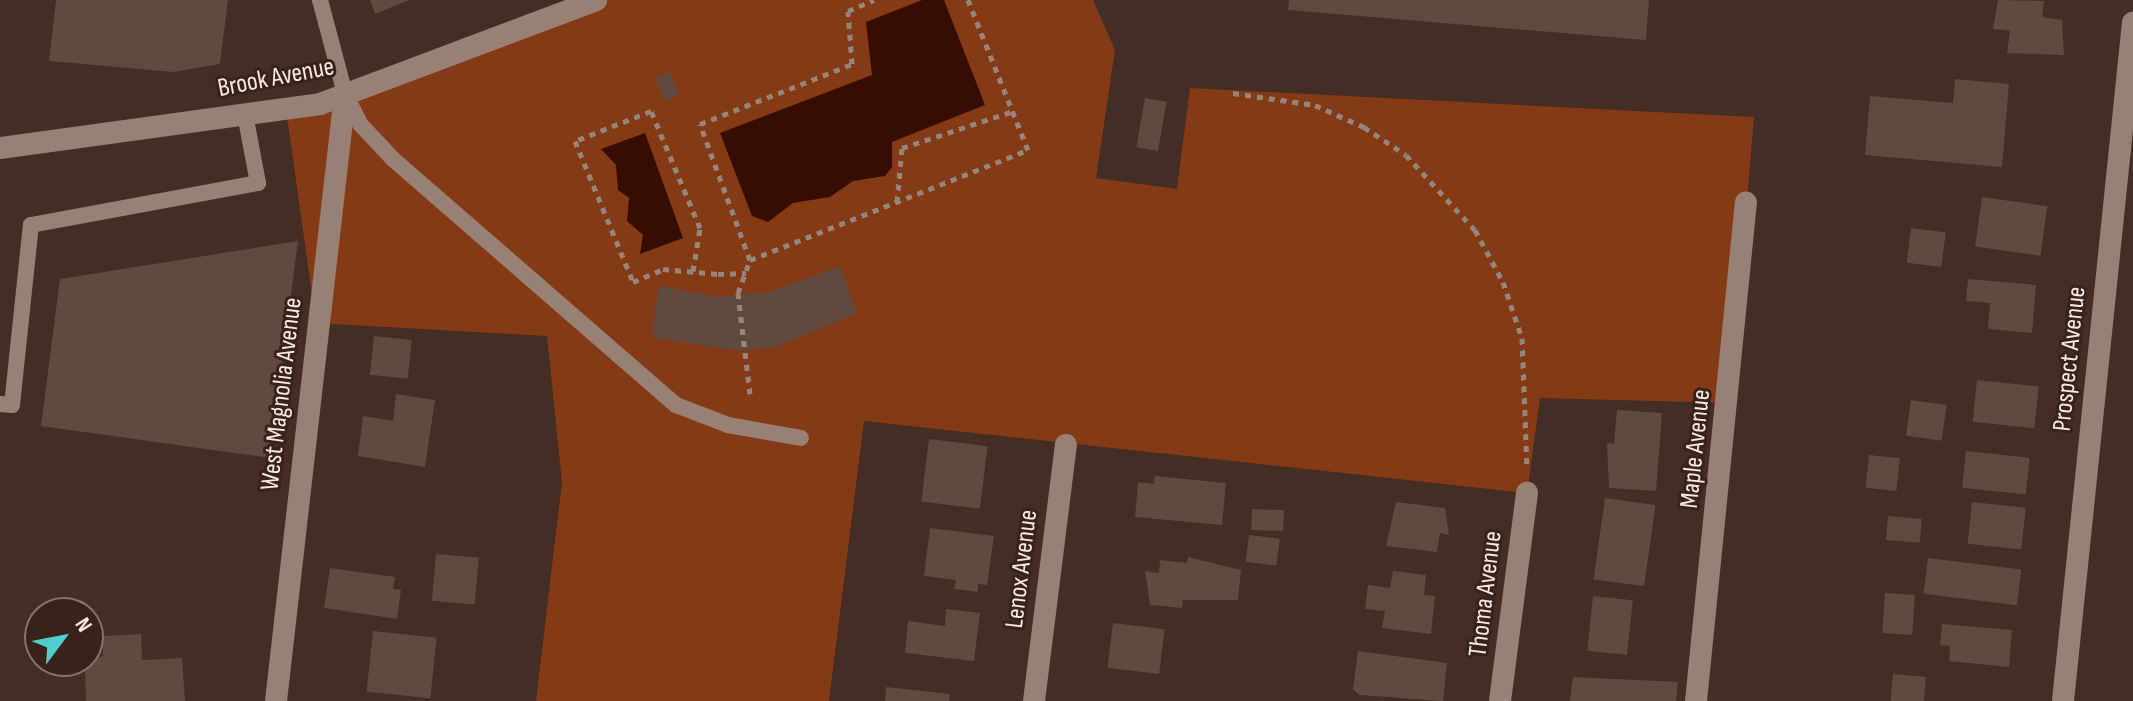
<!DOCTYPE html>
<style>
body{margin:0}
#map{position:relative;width:2133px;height:701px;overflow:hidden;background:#432d24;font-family:"Sofia Sans Condensed",sans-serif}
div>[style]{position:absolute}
.green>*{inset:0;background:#843b15}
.water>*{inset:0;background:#360d00}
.building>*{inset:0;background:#60493e;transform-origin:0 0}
.path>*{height:5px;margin-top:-2.5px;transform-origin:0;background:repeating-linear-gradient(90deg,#97857d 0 6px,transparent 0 12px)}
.service>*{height:16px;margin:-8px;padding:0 8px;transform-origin:8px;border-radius:8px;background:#998074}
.minor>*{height:22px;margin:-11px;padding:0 11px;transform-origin:11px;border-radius:11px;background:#998074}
span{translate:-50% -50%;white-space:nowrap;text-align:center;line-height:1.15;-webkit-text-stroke:6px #38231a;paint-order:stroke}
.street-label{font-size:26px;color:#f8eae3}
.north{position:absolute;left:24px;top:597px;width:80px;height:80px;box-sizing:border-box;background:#38231a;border:2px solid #85736a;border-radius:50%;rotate:58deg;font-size:22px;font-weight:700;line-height:32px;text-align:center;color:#f8eae3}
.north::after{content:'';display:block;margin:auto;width:28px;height:36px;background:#52cdcd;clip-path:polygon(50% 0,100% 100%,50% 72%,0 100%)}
</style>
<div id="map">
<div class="green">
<div style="clip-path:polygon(596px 0,1093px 0,1115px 50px,1096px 178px,1177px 189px,1190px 88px,1754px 117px,1730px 403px,1540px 398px,1527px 493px,864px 421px,829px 701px,536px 701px,562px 482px,547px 336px,316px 323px,286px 109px)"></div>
</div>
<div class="water">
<div style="clip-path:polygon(922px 0,944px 0,985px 105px,892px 142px,892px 167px,885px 176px,853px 181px,830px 197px,793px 203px,768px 222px,752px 216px,720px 133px,872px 75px,866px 22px)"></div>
<div style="clip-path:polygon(645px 133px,683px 238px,640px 254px,643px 235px,627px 221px,629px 198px,618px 190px,616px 165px,601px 149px)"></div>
</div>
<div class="building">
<div style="clip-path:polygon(56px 0,228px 0,220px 64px,173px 72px,49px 61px)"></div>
<div style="clip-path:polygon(370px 0,409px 0,375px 14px)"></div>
<div style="clip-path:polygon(1289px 0,1649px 0,1646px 40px,1288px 10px)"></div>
<div style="clip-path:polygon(1998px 0,2044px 1px,2042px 17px,2062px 20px,2064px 55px,2007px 53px,2010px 31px,1993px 29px)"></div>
<div style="left:670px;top:72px;width:25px;height:16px;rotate:69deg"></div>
<div style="clip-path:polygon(1955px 79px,2009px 84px,2002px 167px,1865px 155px,1870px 96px,1953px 103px)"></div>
<div style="left:1145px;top:98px;width:22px;height:50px;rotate:10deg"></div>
<div style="left:1982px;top:197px;width:66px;height:50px;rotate:8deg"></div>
<div style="left:1911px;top:228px;width:35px;height:35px;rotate:7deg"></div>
<div style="clip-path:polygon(298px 241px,270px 458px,41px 426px,60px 279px)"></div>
<div style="clip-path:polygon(840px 266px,857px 313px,776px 347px,738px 351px,651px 337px,659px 286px,720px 297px,769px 292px)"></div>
<div style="clip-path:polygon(1968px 279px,2036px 285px,2032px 333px,1988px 329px,1990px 303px,1966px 301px)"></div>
<div style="left:374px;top:336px;width:38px;height:39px;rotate:6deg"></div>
<div style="left:1977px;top:380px;width:62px;height:42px;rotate:6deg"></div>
<div style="clip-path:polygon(396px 394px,435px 400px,425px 467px,358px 456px,363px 416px,393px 421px)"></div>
<div style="left:1911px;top:400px;width:36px;height:36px;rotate:8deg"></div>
<div style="clip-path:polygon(1617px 410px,1662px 413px,1656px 491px,1609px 488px,1607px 443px,1614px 444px)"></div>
<div style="left:929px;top:439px;width:59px;height:63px;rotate:7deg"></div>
<div style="left:1966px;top:451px;width:64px;height:37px;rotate:6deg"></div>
<div style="left:1869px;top:455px;width:31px;height:33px;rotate:6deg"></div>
<div style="clip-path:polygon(1155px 476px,1226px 483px,1222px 525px,1135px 517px,1138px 482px,1154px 484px)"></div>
<div style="left:1605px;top:498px;width:51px;height:82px;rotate:8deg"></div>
<div style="clip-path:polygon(1396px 502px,1445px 508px,1449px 535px,1440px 533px,1437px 552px,1386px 546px)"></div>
<div style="left:1972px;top:502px;width:54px;height:42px;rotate:6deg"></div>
<div style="left:1252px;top:509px;width:32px;height:21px;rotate:2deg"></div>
<div style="left:1888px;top:516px;width:34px;height:24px;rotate:5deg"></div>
<div style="clip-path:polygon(930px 528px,994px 536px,987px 585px,978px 584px,978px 592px,954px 589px,956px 580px,924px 576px)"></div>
<div style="left:1249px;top:535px;width:31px;height:27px;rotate:7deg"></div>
<div style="left:436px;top:554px;width:43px;height:47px;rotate:5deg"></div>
<div style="clip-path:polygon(1188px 557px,1241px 570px,1238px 600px,1183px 600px,1182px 608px,1150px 605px,1145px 571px,1159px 573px,1160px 560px,1187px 563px)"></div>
<div style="left:1928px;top:558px;width:94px;height:36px;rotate:7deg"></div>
<div style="clip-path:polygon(330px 568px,395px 577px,393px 589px,401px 590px,397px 619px,324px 608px)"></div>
<div style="clip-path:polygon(1393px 571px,1426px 575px,1424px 595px,1435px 596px,1431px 634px,1382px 628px,1385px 611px,1365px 609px,1368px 585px,1390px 588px)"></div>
<div style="left:1885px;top:593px;width:30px;height:40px;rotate:4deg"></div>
<div style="left:1593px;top:596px;width:40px;height:55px;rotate:6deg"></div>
<div style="clip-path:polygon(946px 609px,980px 613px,974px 661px,905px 653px,908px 621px,945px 626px)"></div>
<div style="left:1113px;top:623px;width:52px;height:45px;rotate:7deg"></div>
<div style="clip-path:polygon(1942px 624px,2012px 630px,2009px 667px,1949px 661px,1950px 646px,1940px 645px)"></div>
<div style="left:373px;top:631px;width:64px;height:61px;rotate:6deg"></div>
<div style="clip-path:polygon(141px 634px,142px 660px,182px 658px,185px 701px,86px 701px,85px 661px,103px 656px,102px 636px)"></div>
<div style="clip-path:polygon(1358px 651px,1447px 663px,1443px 701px,1359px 695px,1353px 689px)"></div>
<div style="left:1893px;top:674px;width:33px;height:27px;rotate:5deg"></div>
<div style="clip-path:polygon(1573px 677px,1678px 682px,1676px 701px,1570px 701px)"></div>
<div style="clip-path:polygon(886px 687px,950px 694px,949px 701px,885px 701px)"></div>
</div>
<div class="path">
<div style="left:1233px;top:93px;width:83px;rotate:8.3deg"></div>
<div style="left:1315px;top:105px;width:54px;rotate:24.2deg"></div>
<div style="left:1364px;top:127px;width:50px;rotate:33.7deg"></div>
<div style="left:1406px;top:155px;width:102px;rotate:47.4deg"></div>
<div style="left:1475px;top:230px;width:59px;rotate:61.7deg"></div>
<div style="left:1503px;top:282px;width:59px;rotate:71.3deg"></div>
<div style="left:1522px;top:338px;width:130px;rotate:87.8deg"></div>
<div style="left:897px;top:202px;width:54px;rotate:-84.7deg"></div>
<div style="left:902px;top:148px;width:117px;rotate:-18.4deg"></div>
<div style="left:750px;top:260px;width:299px;rotate:-21.6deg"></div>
<div style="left:1028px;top:150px;width:162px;rotate:-111.8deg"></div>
<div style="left:693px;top:271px;width:44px;rotate:-80.8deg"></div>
<div style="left:700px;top:228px;width:127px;rotate:-112.7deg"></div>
<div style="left:651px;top:111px;width:82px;rotate:158.5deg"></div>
<div style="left:575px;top:141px;width:152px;rotate:67.6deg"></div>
<div style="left:633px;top:282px;width:33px;rotate:-23deg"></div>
<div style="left:663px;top:269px;width:55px;rotate:5.2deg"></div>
<div style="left:718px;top:274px;width:28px;rotate:-2deg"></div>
<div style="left:750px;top:394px;width:102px;rotate:-96.8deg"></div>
<div style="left:738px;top:293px;width:35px;rotate:-70deg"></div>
<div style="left:750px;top:260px;width:145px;rotate:-110.2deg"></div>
<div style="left:700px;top:124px;width:163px;rotate:-21.5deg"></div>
<div style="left:852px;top:64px;width:53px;rotate:-94.3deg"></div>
<div style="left:848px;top:11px;width:28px;rotate:-23deg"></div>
</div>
<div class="service">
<div style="left:320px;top:0;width:97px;rotate:75.1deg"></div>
<div style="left:345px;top:94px;width:35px;rotate:63deg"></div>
<div style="left:361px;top:125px;width:48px;rotate:46.7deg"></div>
<div style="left:394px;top:160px;width:374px;rotate:41deg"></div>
<div style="left:676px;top:405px;width:56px;rotate:21deg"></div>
<div style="left:728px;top:425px;width:74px;rotate:10.1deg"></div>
<div style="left:0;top:404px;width:12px;rotate:5deg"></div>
<div style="left:12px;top:405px;width:181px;rotate:-84deg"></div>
<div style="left:31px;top:225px;width:231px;rotate:-10.5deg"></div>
<div style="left:258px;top:183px;width:70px;rotate:-100.7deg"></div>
</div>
<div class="minor">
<div style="left:0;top:148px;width:323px;rotate:-7.8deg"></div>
<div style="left:320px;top:104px;width:295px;rotate:-20.6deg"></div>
<div style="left:276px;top:701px;width:611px;rotate:-83.51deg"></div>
<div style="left:1034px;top:701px;width:258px;rotate:-82.9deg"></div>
<div style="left:1500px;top:701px;width:210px;rotate:-82.6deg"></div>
<div style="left:1696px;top:701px;width:501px;rotate:-84.28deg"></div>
<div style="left:2063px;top:701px;width:682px;rotate:-84.11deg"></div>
</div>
<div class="street-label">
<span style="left:276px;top:78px;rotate:-11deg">Brook Avenue</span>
<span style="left:2070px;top:359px;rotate:-84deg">Prospect Avenue</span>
<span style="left:282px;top:394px;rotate:-83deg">West Magnolia Avenue</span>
<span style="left:1696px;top:449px;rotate:-84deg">Maple Avenue</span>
<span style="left:1022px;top:569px;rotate:-83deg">Lenox Avenue</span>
<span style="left:1486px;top:594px;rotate:-83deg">Thoma Avenue</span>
</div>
<div class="north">N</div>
</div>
